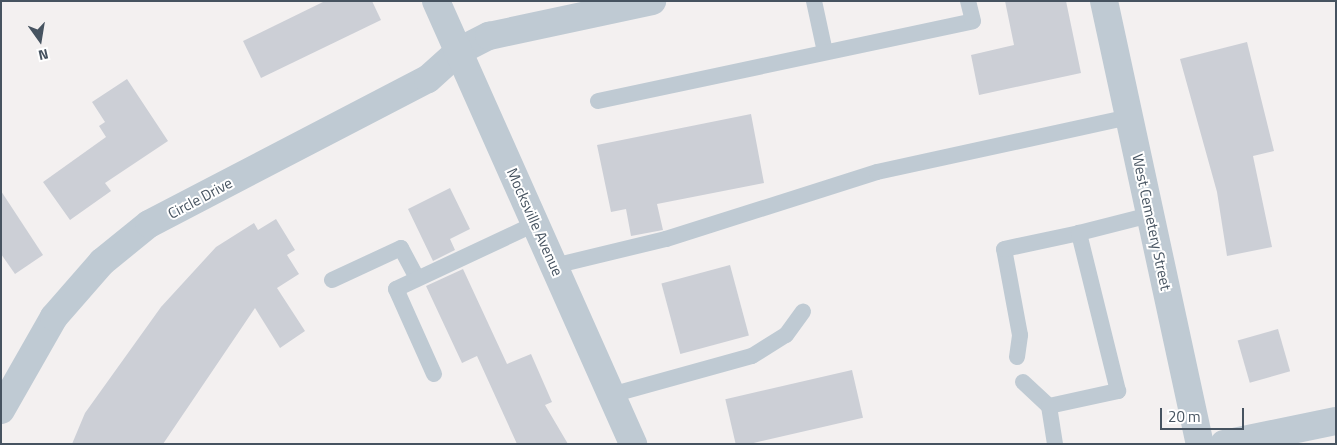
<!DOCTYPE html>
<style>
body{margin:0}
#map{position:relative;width:1337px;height:445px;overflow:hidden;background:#f3f0f0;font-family:"Titillium Web",sans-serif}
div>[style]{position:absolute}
.building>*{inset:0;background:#cccfd6;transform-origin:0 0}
.service>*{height:16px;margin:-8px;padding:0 8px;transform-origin:8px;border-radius:8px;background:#bfcad3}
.minor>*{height:28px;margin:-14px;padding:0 14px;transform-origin:14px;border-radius:14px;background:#bfcad3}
.tertiary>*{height:28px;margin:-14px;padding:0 14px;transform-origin:14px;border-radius:14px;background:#bfcad3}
span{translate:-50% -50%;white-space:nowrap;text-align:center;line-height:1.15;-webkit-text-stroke:4px #fff;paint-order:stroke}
.street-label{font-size:15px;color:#465360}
.frame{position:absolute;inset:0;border:2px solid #465360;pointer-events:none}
.north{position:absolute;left:15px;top:15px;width:50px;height:50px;-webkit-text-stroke:4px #fff;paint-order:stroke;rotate:167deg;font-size:14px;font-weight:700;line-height:20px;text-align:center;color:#465360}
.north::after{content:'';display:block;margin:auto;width:18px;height:22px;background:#465360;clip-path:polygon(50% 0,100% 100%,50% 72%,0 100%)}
.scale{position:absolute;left:1160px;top:408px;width:84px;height:22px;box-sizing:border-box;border:2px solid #465360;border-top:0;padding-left:6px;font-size:15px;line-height:18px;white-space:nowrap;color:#465360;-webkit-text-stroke:4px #fff;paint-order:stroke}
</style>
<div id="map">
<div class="building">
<div style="clip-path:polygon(325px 1px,372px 1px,381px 20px,261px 78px,243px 41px)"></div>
<div style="clip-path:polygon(1005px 1px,1066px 1px,1081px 73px,979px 95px,971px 55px,1014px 45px)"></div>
<div style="clip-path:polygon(1247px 42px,1274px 151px,1253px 156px,1272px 247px,1227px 256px,1217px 192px,1180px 59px)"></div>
<div style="clip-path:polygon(127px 79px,168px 141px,105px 183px,111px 191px,70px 220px,43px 182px,106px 137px,99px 126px,105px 122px,92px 102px)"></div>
<div style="clip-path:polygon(751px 114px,764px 183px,657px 204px,663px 230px,631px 236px,626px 209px,611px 212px,597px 145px)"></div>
<div style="clip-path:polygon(450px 188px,470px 229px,450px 239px,455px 250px,433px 261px,408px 209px)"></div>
<div style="clip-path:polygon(1px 191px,43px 255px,15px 274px,1px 254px)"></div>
<div style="clip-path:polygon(276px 219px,295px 250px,287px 255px,299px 274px,277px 288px,305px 331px,280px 348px,255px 308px,163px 444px,72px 444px,85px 413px,161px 307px,216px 247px,254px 223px,258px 230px)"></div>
<div style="left:730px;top:265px;width:73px;height:71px;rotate:75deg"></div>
<div style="clip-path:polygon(463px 269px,507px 364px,531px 354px,552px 402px,545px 405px,568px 444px,517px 444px,477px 356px,462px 363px,426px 286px)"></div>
<div style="left:1278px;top:329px;width:44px;height:42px;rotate:74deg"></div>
<div style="left:852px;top:370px;width:49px;height:130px;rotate:77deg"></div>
</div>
<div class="service">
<div style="left:814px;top:1px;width:52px;rotate:77.8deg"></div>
<div style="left:598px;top:101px;width:383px;rotate:-12deg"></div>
<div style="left:973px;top:21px;width:21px;rotate:-104deg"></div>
<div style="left:554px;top:266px;width:115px;rotate:-13.6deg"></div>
<div style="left:666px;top:239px;width:221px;rotate:-17.6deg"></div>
<div style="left:877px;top:172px;width:258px;rotate:-12.3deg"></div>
<div style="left:332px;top:280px;width:76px;rotate:-24.9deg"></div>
<div style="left:401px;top:248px;width:34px;rotate:62deg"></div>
<div style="left:1017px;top:357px;width:22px;rotate:-82deg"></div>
<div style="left:1020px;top:335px;width:87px;rotate:-100.5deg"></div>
<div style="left:1004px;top:249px;width:77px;rotate:-12deg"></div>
<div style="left:434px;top:374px;width:93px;rotate:-114.1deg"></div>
<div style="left:396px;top:289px;width:153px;rotate:-25.1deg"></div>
<div style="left:1023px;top:382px;width:35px;rotate:43deg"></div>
<div style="left:611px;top:395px;width:146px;rotate:-15.5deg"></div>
<div style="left:752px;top:356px;width:40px;rotate:-32deg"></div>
<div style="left:786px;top:335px;width:29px;rotate:-54deg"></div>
<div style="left:1055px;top:444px;width:38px;rotate:-99deg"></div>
<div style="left:1049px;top:406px;width:71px;rotate:-12.3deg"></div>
<div style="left:1118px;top:391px;width:163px;rotate:-103.9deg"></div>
<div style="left:1079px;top:233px;width:73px;rotate:-14.2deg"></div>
</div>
<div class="minor">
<div style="left:1104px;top:1px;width:453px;rotate:77.8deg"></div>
<div style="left:1px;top:410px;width:107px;rotate:-60.3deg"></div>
<div style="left:54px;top:317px;width:73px;rotate:-48.9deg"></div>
<div style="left:102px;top:262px;width:60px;rotate:-39deg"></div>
<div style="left:149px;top:224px;width:314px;rotate:-27.5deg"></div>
<div style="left:428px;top:79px;width:42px;rotate:-42.1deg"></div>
<div style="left:459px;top:51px;width:34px;rotate:-27deg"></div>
<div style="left:489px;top:36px;width:167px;rotate:-12.1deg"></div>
<div style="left:1224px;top:444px;width:114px;rotate:-11.6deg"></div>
</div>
<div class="tertiary">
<div style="left:436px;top:1px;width:485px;rotate:66deg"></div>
</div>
<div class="street-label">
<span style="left:200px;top:198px;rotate:-28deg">Circle Drive</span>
<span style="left:535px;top:222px;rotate:66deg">Mocksville Avenue</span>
<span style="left:1152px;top:222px;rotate:78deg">West Cemetery Street</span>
</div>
<div class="frame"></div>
<div class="north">N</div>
<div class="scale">20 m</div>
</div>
